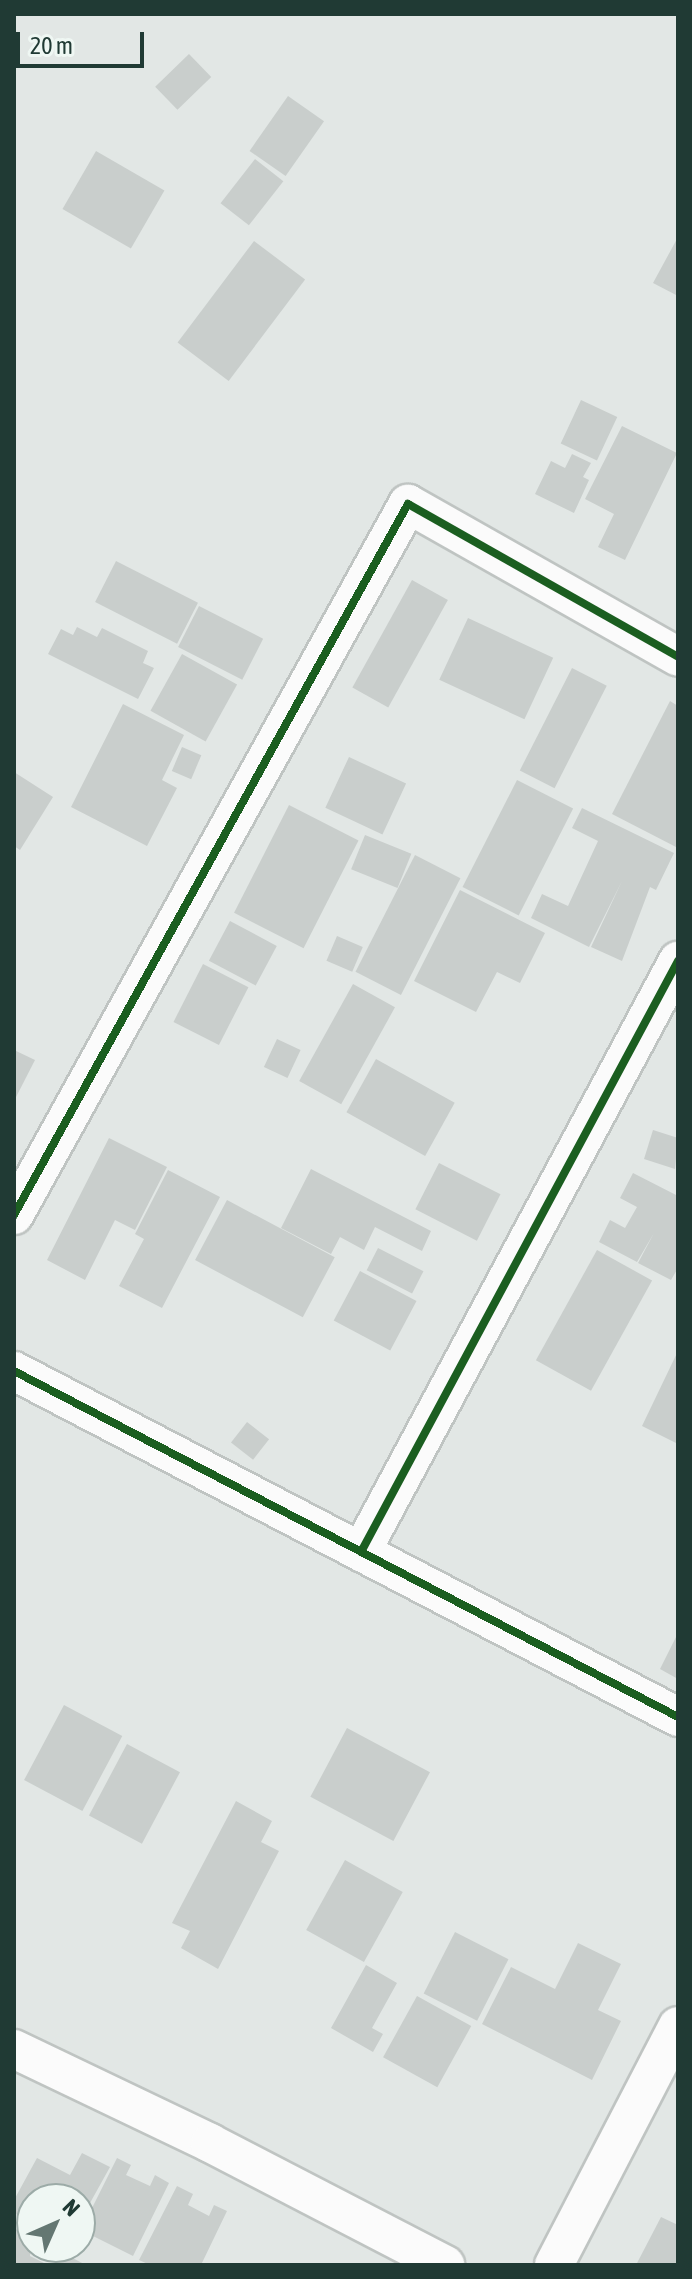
<!DOCTYPE html>
<style>
body{margin:0}
#map{position:relative;width:692px;height:2279px;overflow:hidden;background:#e2e7e5;font-family:"Asap Condensed",sans-serif}
div>[style]{position:absolute}
.building>*{inset:0;background:#c9cecc;transform-origin:0 0}
.roads{filter:drop-shadow(2px 0 #bfc4c2) drop-shadow(-2px 0 #bfc4c2) drop-shadow(0 2px #bfc4c2) drop-shadow(0 -2px #bfc4c2)}
.street>*{height:38px;margin:-19px;padding:0 19px;transform-origin:19px;border-radius:19px;background:#fbfbfb}
.cycleway>*{height:8px;margin:-4px;padding:0 4px;transform-origin:4px;border-radius:4px;background:#1b5e20}
span{translate:-50% -50%;white-space:nowrap;text-align:center;line-height:1.15;-webkit-text-stroke:8px #eff7f3;paint-order:stroke}
.frame{position:absolute;inset:0;border:16px solid #203a34;pointer-events:none}
.north{position:absolute;left:16px;top:2183px;width:80px;height:80px;box-sizing:border-box;background:#eff7f3;border:2px solid #9caba7;border-radius:50%;rotate:45deg;font-size:22px;font-weight:700;line-height:32px;text-align:center;color:#203a34}
.north::after{content:'';display:block;margin:auto;width:28px;height:36px;background:#647772;clip-path:polygon(50% 0,100% 100%,50% 72%,0 100%)}
.scale{position:absolute;left:16px;top:32px;width:128px;height:36px;box-sizing:border-box;border:4px solid #203a34;border-top:0;padding-left:10px;font-size:24px;line-height:28px;white-space:nowrap;color:#203a34;-webkit-text-stroke:6px #eff7f3;paint-order:stroke}
</style>
<div id="map">
<div class="building">
<div style="left:189px;top:54px;width:32px;height:47px;rotate:46deg"></div>
<div style="left:288px;top:96px;width:44px;height:67px;rotate:35deg"></div>
<div style="left:96px;top:151px;width:79px;height:67px;rotate:30deg"></div>
<div style="left:255px;top:159px;width:36px;height:56px;rotate:38deg"></div>
<div style="clip-path:polygon(678px 237px,678px 296px,653px 283px)"></div>
<div style="left:254px;top:241px;width:64px;height:127px;rotate:37deg"></div>
<div style="left:581px;top:400px;width:40px;height:48px;rotate:25deg"></div>
<div style="clip-path:polygon(622px 426px,677px 453px,625px 560px,598px 547px,614px 514px,585px 499px)"></div>
<div style="clip-path:polygon(572px 454px,591px 463px,583px 477px,589px 480px,574px 513px,535px 494px,551px 461px,565px 468px)"></div>
<div style="left:116px;top:561px;width:92px;height:46px;rotate:27deg"></div>
<div style="left:412px;top:580px;width:41px;height:123px;rotate:29deg"></div>
<div style="left:199px;top:606px;width:72px;height:46px;rotate:27deg"></div>
<div style="left:468px;top:618px;width:94px;height:68px;rotate:25deg"></div>
<div style="clip-path:polygon(77px 627px,97px 637px,102px 628px,148px 651px,143px 663px,154px 668px,138px 699px,48px 654px,61px 629px,73px 635px)"></div>
<div style="left:182px;top:654px;width:63px;height:65px;rotate:29deg"></div>
<div style="left:572px;top:668px;width:39px;height:115px;rotate:27deg"></div>
<div style="clip-path:polygon(670px 701px,678px 706px,676px 847px,612px 814px)"></div>
<div style="clip-path:polygon(123px 704px,184px 735px,162px 780px,177px 788px,147px 846px,71px 807px)"></div>
<div style="left:182px;top:747px;width:21px;height:26px;rotate:23deg"></div>
<div style="left:349px;top:757px;width:63px;height:56px;rotate:25deg"></div>
<div style="clip-path:polygon(14px 772px,53px 797px,20px 850px,14px 846px)"></div>
<div style="left:517px;top:780px;width:63px;height:120px;rotate:27deg"></div>
<div style="left:289px;top:805px;width:78px;height:121px;rotate:27deg"></div>
<div style="clip-path:polygon(582px 808px,674px 853px,656px 890px,650px 887px,622px 961px,591px 947px,622px 881px,589px 947px,531px 918px,542px 894px,568px 906px,598px 841px,572px 828px)"></div>
<div style="left:365px;top:835px;width:50px;height:37px;rotate:22deg"></div>
<div style="left:415px;top:855px;width:51px;height:131px;rotate:27deg"></div>
<div style="clip-path:polygon(460px 890px,545px 933px,520px 983px,497px 972px,476px 1012px,414px 981px)"></div>
<div style="left:230px;top:921px;width:53px;height:45px;rotate:28deg"></div>
<div style="left:337px;top:936px;width:28px;height:27px;rotate:23deg"></div>
<div style="left:203px;top:964px;width:51px;height:65px;rotate:27deg"></div>
<div style="left:353px;top:984px;width:48px;height:111px;rotate:29deg"></div>
<div style="left:277px;top:1039px;width:26px;height:31px;rotate:25deg"></div>
<div style="clip-path:polygon(14px 1050px,35px 1060px,14px 1101px)"></div>
<div style="left:376px;top:1059px;width:90px;height:61px;rotate:29deg"></div>
<div style="clip-path:polygon(653px 1130px,678px 1138px,675px 1169px,644px 1159px)"></div>
<div style="clip-path:polygon(109px 1138px,167px 1167px,135px 1230px,115px 1220px,85px 1280px,47px 1260px)"></div>
<div style="left:439px;top:1163px;width:69px;height:52px;rotate:27deg"></div>
<div style="clip-path:polygon(311px 1169px,431px 1231px,422px 1251px,375px 1227px,364px 1250px,340px 1237px,331px 1254px,281px 1228px)"></div>
<div style="clip-path:polygon(168px 1170px,220px 1197px,162px 1308px,119px 1286px,144px 1239px,135px 1234px)"></div>
<div style="clip-path:polygon(633px 1173px,678px 1196px,678px 1268px,671px 1280px,638px 1263px,654px 1233px,637px 1262px,599px 1242px,610px 1220px,625px 1228px,637px 1207px,620px 1198px)"></div>
<div style="left:227px;top:1200px;width:122px;height:68px;rotate:28deg"></div>
<div style="left:378px;top:1248px;width:51px;height:25px;rotate:27deg"></div>
<div style="left:597px;top:1250px;width:63px;height:126px;rotate:29deg"></div>
<div style="left:360px;top:1271px;width:64px;height:56px;rotate:28deg"></div>
<div style="clip-path:polygon(678px 1351px,678px 1444px,642px 1426px)"></div>
<div style="left:247px;top:1422px;width:28px;height:26px;rotate:38deg"></div>
<div style="clip-path:polygon(678px 1633px,678px 1679px,660px 1669px)"></div>
<div style="left:64px;top:1705px;width:66px;height:85px;rotate:28deg"></div>
<div style="left:347px;top:1728px;width:94px;height:78px;rotate:28deg"></div>
<div style="left:127px;top:1744px;width:60px;height:81px;rotate:28deg"></div>
<div style="clip-path:polygon(236px 1801px,272px 1821px,261px 1842px,279px 1851px,218px 1969px,181px 1948px,190px 1931px,172px 1923px)"></div>
<div style="left:345px;top:1860px;width:66px;height:80px;rotate:29deg"></div>
<div style="left:455px;top:1932px;width:60px;height:69px;rotate:27deg"></div>
<div style="clip-path:polygon(578px 1943px,621px 1964px,598px 2010px,621px 2021px,592px 2080px,482px 2024px,511px 1967px,555px 1989px)"></div>
<div style="clip-path:polygon(366px 1965px,397px 1983px,372px 2028px,383px 2034px,373px 2052px,331px 2028px)"></div>
<div style="left:417px;top:1996px;width:62px;height:70px;rotate:29deg"></div>
<div style="clip-path:polygon(82px 2153px,110px 2167px,80px 2221px,80px 2199px,32px 2199px,32px 2223px,14px 2213px,14px 2200px,37px 2158px,70px 2175px)"></div>
<div style="clip-path:polygon(117px 2158px,131px 2165px,126px 2175px,150px 2186px,155px 2175px,169px 2183px,133px 2256px,81px 2230px)"></div>
<div style="clip-path:polygon(177px 2186px,193px 2194px,188px 2205px,209px 2216px,214px 2205px,227px 2211px,201px 2265px,150px 2265px,139px 2260px)"></div>
<div style="clip-path:polygon(661px 2217px,678px 2225px,678px 2265px,636px 2265px)"></div>
<div style="clip-path:polygon(14px 2228px,32px 2237px,30px 2256px,48px 2265px,14px 2265px)"></div>
<div style="clip-path:polygon(61px 2252px,86px 2265px,54px 2265px)"></div>
</div>
<div class="roads">
<div class="street">
<div style="left:14px;top:1215px;width:813px;rotate:-61.01deg"></div>
<div style="left:408px;top:504px;width:310px;rotate:29.5deg"></div>
<div style="left:14px;top:1371px;width:749px;rotate:27.52deg"></div>
<div style="left:361px;top:1552px;width:671px;rotate:-61.79deg"></div>
<div style="left:14px;top:2049px;width:217px;rotate:25.6deg"></div>
<div style="left:210px;top:2143px;width:265px;rotate:27.4deg"></div>
<div style="left:554px;top:2265px;width:269px;rotate:-62.6deg"></div>
</div>
</div>
<div class="cycleway">
<div style="left:14px;top:1215px;width:813px;rotate:-61.01deg"></div>
<div style="left:408px;top:504px;width:310px;rotate:29.5deg"></div>
<div style="left:14px;top:1371px;width:749px;rotate:27.52deg"></div>
<div style="left:361px;top:1552px;width:671px;rotate:-61.79deg"></div>
</div>
<div class="frame"></div>
<div class="north">N</div>
<div class="scale">20 m</div>
</div>
